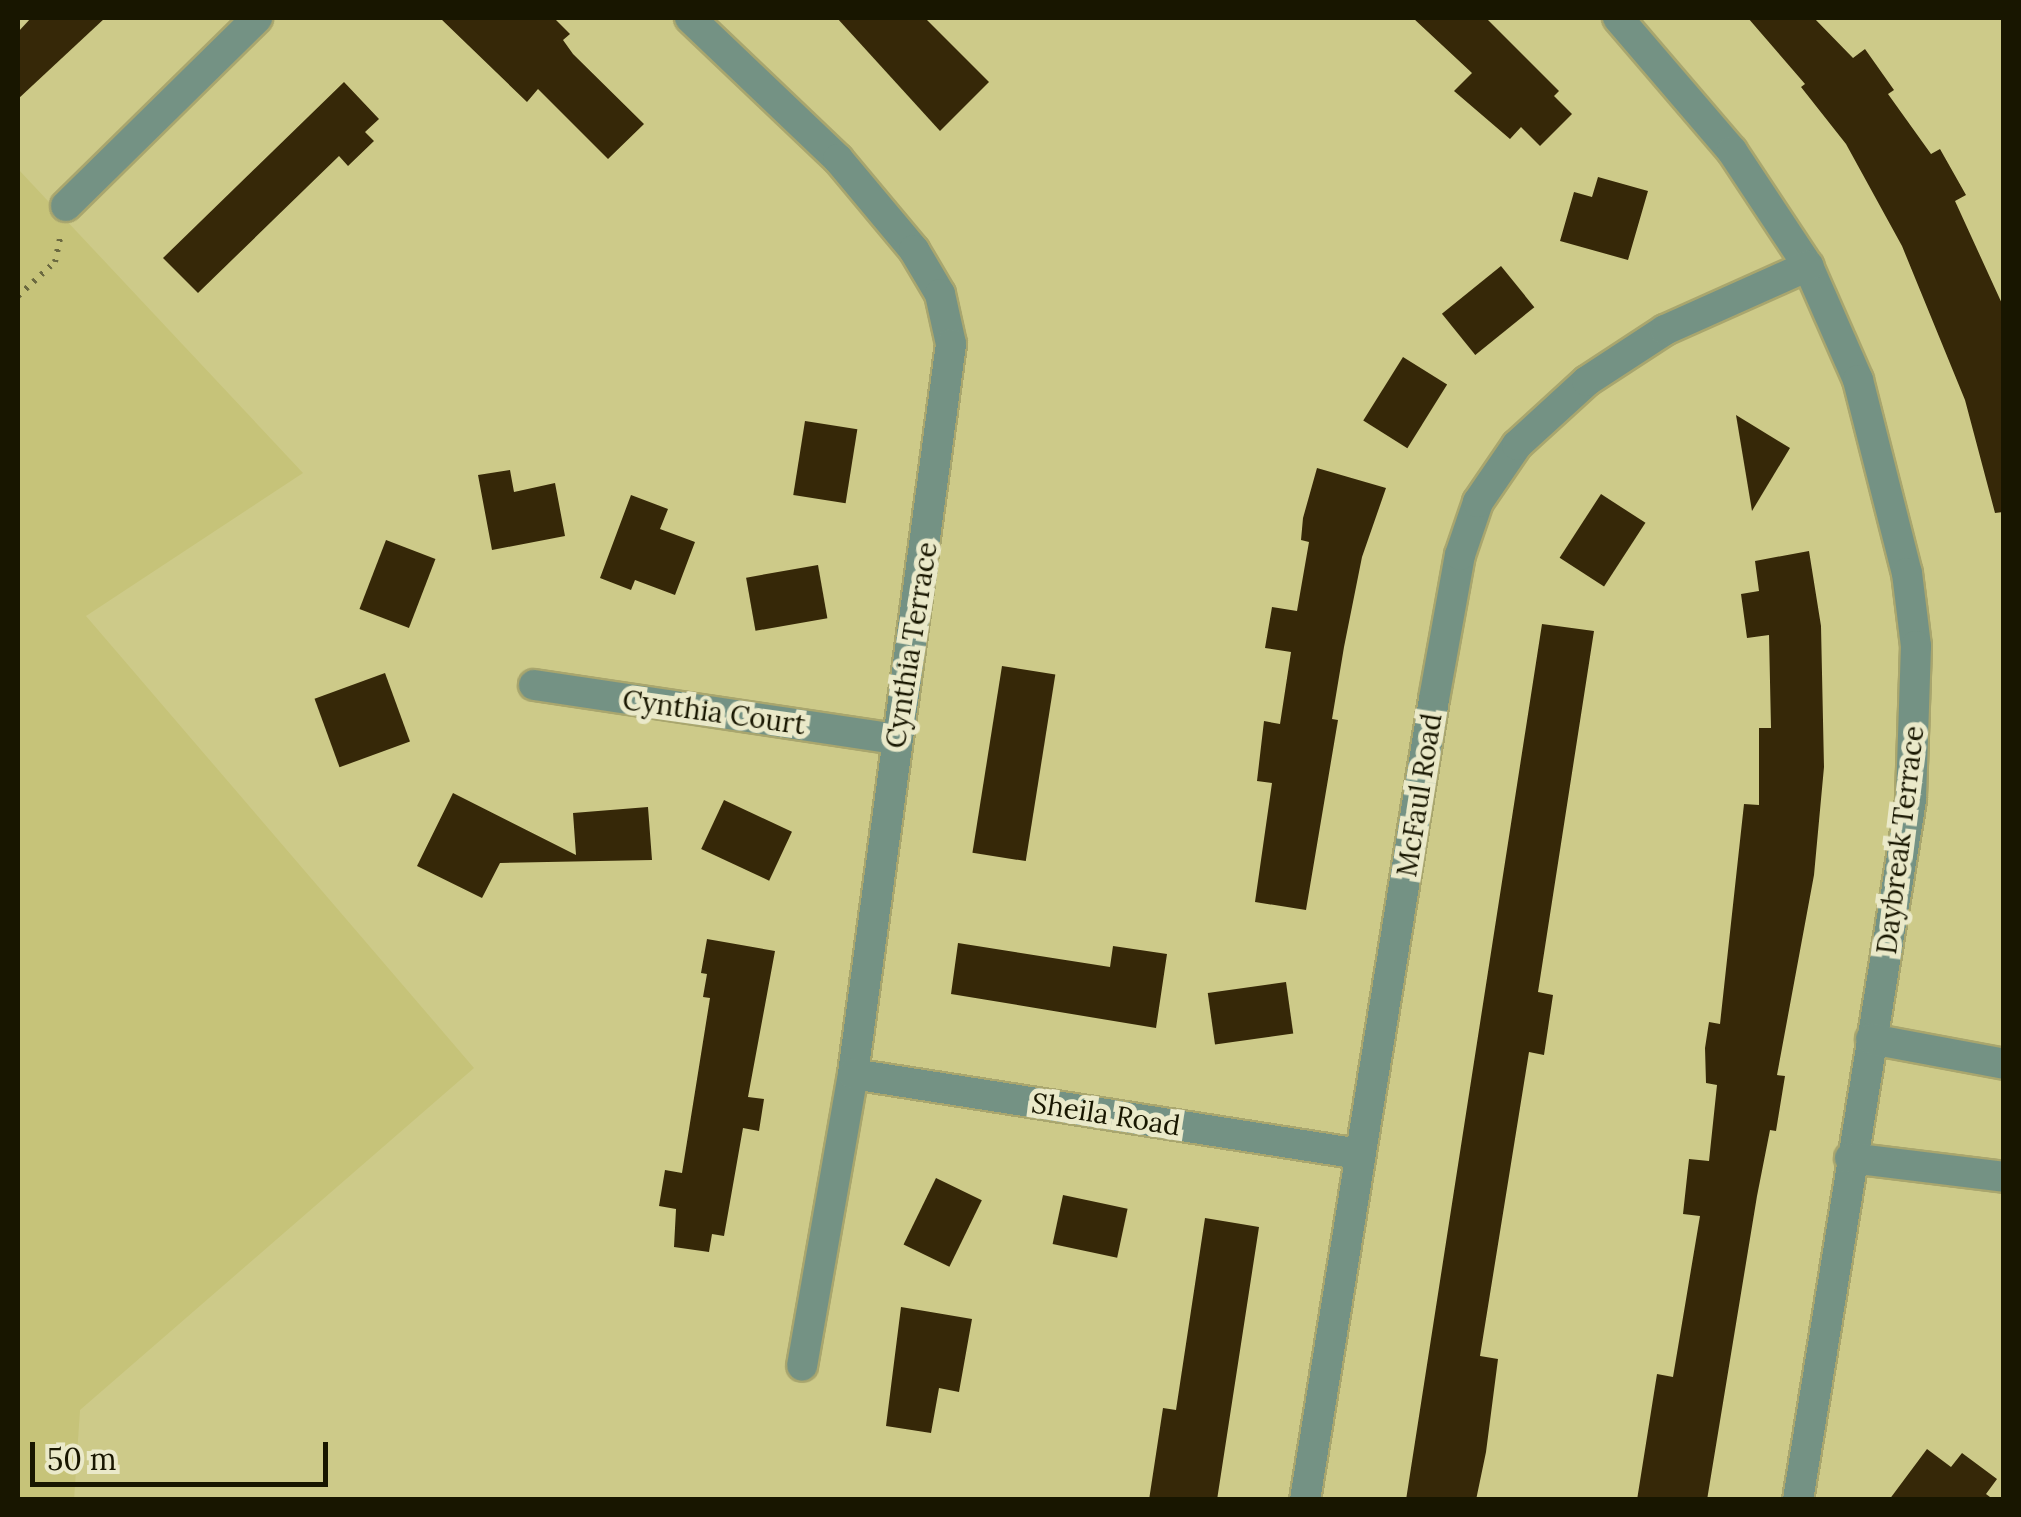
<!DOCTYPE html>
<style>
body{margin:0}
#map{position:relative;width:2021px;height:1517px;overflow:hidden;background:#cdca89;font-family:Lora,serif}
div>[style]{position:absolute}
.built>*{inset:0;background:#c6c379}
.building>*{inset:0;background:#362808;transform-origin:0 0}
.path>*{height:6px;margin-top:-3px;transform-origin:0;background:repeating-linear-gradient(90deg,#6c6a40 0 2.5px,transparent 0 10.5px)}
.roads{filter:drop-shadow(2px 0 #a9a66e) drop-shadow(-2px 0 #a9a66e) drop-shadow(0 2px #a9a66e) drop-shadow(0 -2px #a9a66e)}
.street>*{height:30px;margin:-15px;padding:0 15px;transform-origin:15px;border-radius:15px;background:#749284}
span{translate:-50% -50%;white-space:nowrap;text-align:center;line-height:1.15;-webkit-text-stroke:10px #eae9c9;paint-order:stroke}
.street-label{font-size:28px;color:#181600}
.frame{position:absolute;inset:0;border:20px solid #181600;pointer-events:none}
.scale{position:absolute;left:30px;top:1442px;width:298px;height:45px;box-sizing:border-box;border:5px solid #181600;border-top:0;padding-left:12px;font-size:30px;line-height:35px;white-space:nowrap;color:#181600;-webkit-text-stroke:8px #eae9c9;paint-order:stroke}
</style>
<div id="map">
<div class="built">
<div style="clip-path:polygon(18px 169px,303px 473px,86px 616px,474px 1068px,80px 1410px,74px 1500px,18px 1499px)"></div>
</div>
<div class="building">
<div style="clip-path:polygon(31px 18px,105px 18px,18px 99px,18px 32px)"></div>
<div style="clip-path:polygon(440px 18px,554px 18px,570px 34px,563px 40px,573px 54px,644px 124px,608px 159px,538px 89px,527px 102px)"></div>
<div style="clip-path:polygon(837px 18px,925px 18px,989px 82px,940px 131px)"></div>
<div style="clip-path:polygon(1413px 18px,1486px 18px,1559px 91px,1554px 96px,1572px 114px,1540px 146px,1521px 127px,1510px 139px,1454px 91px,1472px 73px)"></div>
<div style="clip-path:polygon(1748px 18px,1814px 18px,1853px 58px,1865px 49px,1894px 90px,1888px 94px,1931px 154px,1940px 149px,1966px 195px,1955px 201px,2004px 308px,2003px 512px,1995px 513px,1965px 400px,1902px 246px,1846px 144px,1801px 87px,1805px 84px)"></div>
<div style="clip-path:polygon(344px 82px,379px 119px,365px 132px,374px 141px,348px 166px,339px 156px,198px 293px,163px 258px)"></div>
<div style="clip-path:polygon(1598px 177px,1648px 191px,1628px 260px,1560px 241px,1574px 192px,1592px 197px)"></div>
<div style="left:1501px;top:266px;width:53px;height:76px;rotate:51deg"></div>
<div style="left:1403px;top:357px;width:52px;height:75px;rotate:32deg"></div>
<div style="clip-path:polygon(1736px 415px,1790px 448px,1752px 511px)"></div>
<div style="left:805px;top:421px;width:53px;height:75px;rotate:9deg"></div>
<div style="clip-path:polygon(1317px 468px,1386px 488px,1362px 557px,1344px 647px,1332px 719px,1338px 720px,1306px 910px,1255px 902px,1272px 783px,1257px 781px,1264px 721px,1280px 724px,1291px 652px,1265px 648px,1272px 607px,1297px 611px,1309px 542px,1301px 540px,1303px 518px)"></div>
<div style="clip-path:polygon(510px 470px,514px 492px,555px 483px,565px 536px,492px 550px,478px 475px)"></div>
<div style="left:1601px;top:494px;width:53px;height:76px;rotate:33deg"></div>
<div style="clip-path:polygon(631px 495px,668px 509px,660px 529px,695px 542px,675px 595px,635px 580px,631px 590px,600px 578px)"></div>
<div style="left:386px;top:540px;width:53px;height:74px;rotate:21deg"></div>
<div style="clip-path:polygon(1809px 551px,1821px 626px,1824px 767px,1814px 875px,1777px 1075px,1785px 1076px,1776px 1131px,1770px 1130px,1757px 1196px,1707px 1500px,1637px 1500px,1657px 1374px,1673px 1377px,1700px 1216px,1683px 1214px,1689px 1159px,1709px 1161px,1717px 1085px,1706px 1083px,1705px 1048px,1709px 1022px,1720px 1024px,1744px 804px,1759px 805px,1759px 728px,1771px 728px,1769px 635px,1747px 638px,1741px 594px,1759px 591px,1755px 561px)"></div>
<div style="left:818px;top:565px;width:54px;height:73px;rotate:80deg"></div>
<div style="clip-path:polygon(1542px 624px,1594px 631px,1538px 992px,1553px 995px,1544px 1055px,1529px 1052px,1480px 1356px,1498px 1359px,1486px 1452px,1476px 1500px,1406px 1500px)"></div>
<div style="left:1002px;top:666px;width:54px;height:189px;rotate:9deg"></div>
<div style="left:385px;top:673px;width:73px;height:75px;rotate:70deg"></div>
<div style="clip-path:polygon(453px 793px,576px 855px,573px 813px,648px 807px,652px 860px,500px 863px,482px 898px,417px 866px)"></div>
<div style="left:724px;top:800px;width:75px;height:54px;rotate:25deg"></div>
<div style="clip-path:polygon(707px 939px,775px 951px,748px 1097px,764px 1099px,759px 1131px,743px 1128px,724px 1236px,712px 1234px,709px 1252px,674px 1247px,676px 1209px,659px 1206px,665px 1170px,682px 1173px,710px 998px,703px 997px,707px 974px,701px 973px)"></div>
<div style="clip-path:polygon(958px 943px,1110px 967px,1113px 946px,1167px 954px,1156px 1028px,951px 994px)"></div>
<div style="left:1286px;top:982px;width:52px;height:79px;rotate:82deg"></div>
<div style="left:936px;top:1178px;width:51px;height:74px;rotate:26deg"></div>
<div style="left:1063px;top:1195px;width:66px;height:50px;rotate:12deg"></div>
<div style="clip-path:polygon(1205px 1218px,1259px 1227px,1217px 1500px,1149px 1500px,1163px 1408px,1176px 1410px)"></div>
<div style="clip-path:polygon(901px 1307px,972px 1319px,959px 1392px,939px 1388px,931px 1433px,886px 1426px)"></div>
<div style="clip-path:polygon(1927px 1449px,1951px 1467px,1962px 1453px,1997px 1479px,1986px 1494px,1994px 1500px,1889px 1500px)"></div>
</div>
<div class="path">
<div style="left:18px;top:296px;width:50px;rotate:-42.6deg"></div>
<div style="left:55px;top:262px;width:24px;rotate:-78deg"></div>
</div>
<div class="roads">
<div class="street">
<div style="left:690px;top:18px;width:204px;rotate:43.6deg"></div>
<div style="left:838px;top:159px;width:119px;rotate:50.1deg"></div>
<div style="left:914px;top:250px;width:51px;rotate:59.4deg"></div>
<div style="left:940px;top:294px;width:51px;rotate:77.6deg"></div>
<div style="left:951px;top:344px;width:737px;rotate:97.65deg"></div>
<div style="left:853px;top:1074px;width:296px;rotate:99.9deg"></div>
<div style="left:1618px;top:18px;width:175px;rotate:49.4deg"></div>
<div style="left:1732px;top:151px;width:138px;rotate:56.5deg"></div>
<div style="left:1808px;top:266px;width:124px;rotate:66.3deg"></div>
<div style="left:1858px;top:380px;width:199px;rotate:75.8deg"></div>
<div style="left:1907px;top:573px;width:74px;rotate:83deg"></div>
<div style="left:1916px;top:646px;width:154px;rotate:91.9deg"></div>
<div style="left:1911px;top:800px;width:709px;rotate:99.17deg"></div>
<div style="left:66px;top:206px;width:268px;rotate:-44.5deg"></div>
<div style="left:534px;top:685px;width:365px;rotate:8.5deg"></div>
<div style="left:1871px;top:1039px;width:135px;rotate:10.6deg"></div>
<div style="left:853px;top:1074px;width:512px;rotate:8.98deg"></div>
<div style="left:1850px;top:1158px;width:155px;rotate:7deg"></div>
<div style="left:1305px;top:1500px;width:811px;rotate:-80.85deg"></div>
<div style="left:1434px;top:699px;width:146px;rotate:-79.8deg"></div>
<div style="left:1460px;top:555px;width:56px;rotate:-71.2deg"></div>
<div style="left:1478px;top:502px;width:69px;rotate:-55.6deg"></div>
<div style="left:1517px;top:445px;width:95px;rotate:-42.4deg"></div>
<div style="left:1587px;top:381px;width:93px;rotate:-33.2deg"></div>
<div style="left:1665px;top:330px;width:157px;rotate:-24.1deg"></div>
</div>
</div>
<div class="street-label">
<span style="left:911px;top:645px;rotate:-81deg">Cynthia Terrace</span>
<span style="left:714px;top:712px;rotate:8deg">Cynthia Court</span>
<span style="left:1419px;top:795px;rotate:-81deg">McFaul Road</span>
<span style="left:1900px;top:840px;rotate:-83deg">Daybreak Terrace</span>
<span style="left:1106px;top:1114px;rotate:9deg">Sheila Road</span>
</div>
<div class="frame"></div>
<div class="scale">50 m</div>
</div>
